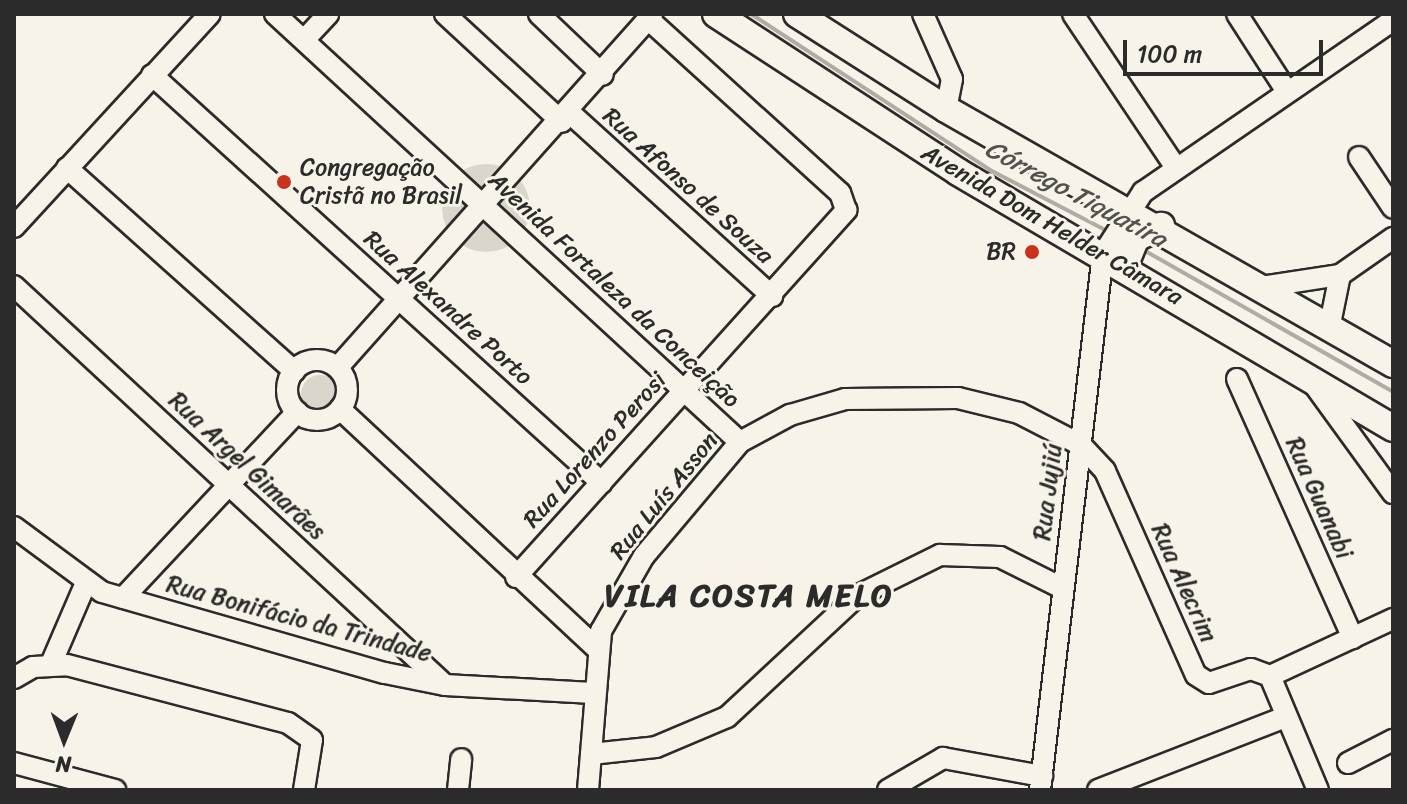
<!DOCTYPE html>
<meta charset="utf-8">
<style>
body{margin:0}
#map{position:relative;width:1407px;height:804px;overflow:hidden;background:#f7f3e8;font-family:Sriracha,sans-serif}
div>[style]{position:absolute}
.green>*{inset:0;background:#dad6cc}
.round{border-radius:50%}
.stream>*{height:4px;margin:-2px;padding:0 2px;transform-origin:2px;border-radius:2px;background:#afaca4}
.roads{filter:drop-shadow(2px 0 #2b2b2b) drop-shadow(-2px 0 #2b2b2b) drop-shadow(0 2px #2b2b2b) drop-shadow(0 -2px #2b2b2b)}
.minor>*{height:20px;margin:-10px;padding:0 10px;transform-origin:10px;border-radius:10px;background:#f7f3e8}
.minor>.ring{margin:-10px;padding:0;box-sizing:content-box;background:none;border:20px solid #f7f3e8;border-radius:50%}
.major>*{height:26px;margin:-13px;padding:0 13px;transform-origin:13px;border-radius:13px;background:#f7f3e8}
.dots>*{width:22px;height:22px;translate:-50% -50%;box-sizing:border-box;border:4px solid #f7f3e8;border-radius:50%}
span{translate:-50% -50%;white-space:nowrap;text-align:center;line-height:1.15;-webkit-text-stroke:6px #f7f3e8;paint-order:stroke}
.poi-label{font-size:24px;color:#2b2b2b}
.left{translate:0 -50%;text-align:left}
.right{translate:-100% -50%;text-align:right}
.street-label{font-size:24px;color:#2b2b2b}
.water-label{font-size:26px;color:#53524f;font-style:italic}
.district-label{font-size:32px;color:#2b2b2b;font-weight:700;letter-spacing:2px}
.frame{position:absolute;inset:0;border:16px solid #2b2b2b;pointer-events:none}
.north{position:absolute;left:24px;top:700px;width:80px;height:80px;-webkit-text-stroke:6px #f7f3e8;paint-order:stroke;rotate:181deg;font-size:22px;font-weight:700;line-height:32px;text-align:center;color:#2b2b2b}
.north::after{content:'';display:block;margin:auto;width:28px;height:36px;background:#2b2b2b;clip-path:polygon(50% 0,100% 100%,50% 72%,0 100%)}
.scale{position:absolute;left:1123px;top:40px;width:200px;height:36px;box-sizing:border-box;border:4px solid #2b2b2b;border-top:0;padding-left:10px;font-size:24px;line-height:28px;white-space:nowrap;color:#2b2b2b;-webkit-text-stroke:6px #f7f3e8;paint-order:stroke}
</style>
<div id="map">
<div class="green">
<div class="round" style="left:442px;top:164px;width:88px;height:88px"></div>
<div class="round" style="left:301px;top:375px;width:38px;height:38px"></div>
</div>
<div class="stream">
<div style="left:751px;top:14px;width:285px;rotate:33.1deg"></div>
<div style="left:990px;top:170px;width:136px;rotate:27.5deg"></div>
<div style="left:1140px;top:248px;width:291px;rotate:29.6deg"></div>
</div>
<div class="roads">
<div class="minor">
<div style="left:275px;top:14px;width:632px;rotate:42.63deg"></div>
<div style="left:445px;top:14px;width:159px;rotate:42.7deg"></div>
<div style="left:539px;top:14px;width:88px;rotate:43.6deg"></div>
<div style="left:923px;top:14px;width:71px;rotate:66deg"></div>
<div style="left:952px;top:79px;width:31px;rotate:101deg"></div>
<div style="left:1073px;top:14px;width:185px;rotate:56.2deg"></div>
<div style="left:1237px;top:14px;width:90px;rotate:57.2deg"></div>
<div style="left:305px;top:39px;width:34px;rotate:-47deg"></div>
<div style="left:152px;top:75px;width:607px;rotate:42.2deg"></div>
<div style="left:570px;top:113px;width:273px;rotate:42.2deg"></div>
<div style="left:1359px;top:157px;width:61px;rotate:56.3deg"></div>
<div style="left:67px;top:168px;width:305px;rotate:41.8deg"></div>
<div style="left:14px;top:227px;width:289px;rotate:-47.4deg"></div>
<div style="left:14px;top:286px;width:587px;rotate:42.79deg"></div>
<div style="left:1268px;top:286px;width:73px;rotate:-8.7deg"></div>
<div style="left:1340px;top:275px;width:65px;rotate:-34.9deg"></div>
<div style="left:1330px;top:324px;width:50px;rotate:-78.5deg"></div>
<div class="ring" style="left:287px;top:360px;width:40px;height:40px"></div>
<div style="left:338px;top:367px;width:472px;rotate:-48.3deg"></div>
<div style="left:1237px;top:379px;width:284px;rotate:65.9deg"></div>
<div style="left:1313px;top:383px;width:136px;rotate:54deg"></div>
<div style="left:340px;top:409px;width:352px;rotate:43deg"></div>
<div style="left:14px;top:527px;width:109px;rotate:36.5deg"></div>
<div style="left:102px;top:592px;width:294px;rotate:16deg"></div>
<div style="left:385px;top:673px;width:61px;rotate:11.3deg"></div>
<div style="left:445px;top:685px;width:148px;rotate:3.1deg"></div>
<div style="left:516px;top:577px;width:494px;rotate:-48deg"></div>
<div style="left:846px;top:210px;width:18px;rotate:-109deg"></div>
<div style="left:840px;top:193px;width:259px;rotate:-137.8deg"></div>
<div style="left:123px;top:598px;width:255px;rotate:-46.9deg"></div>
<div style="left:51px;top:664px;width:86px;rotate:-66.7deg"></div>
<div style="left:1270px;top:676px;width:136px;rotate:-24.9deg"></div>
<div style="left:1270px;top:676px;width:124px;rotate:67.2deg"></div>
<div style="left:14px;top:678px;width:22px;rotate:-30deg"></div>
<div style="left:33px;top:667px;width:34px;rotate:-3deg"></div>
<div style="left:67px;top:665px;width:228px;rotate:14.7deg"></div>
<div style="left:288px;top:723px;width:29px;rotate:35deg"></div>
<div style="left:312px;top:740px;width:51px;rotate:99.1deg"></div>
<div style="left:591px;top:754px;width:65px;rotate:-6.1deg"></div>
<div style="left:656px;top:747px;width:77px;rotate:-22.9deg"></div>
<div style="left:727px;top:717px;width:178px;rotate:-42.9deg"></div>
<div style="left:857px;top:596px;width:93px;rotate:-26.3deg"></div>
<div style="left:940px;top:555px;width:60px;rotate:1.9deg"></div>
<div style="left:1000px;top:557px;width:69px;rotate:26.6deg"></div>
<div style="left:14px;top:763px;width:105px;rotate:15deg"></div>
<div style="left:1348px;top:763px;width:51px;rotate:-27.1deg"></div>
<div style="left:458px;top:790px;width:31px;rotate:-84deg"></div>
<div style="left:588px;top:790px;width:160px;rotate:-85.3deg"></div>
<div style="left:601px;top:631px;width:86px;rotate:-60.2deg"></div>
<div style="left:644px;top:556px;width:149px;rotate:-49.9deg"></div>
<div style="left:740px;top:442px;width:57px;rotate:-28.4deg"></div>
<div style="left:790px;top:415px;width:57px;rotate:-16.2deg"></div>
<div style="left:845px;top:399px;width:113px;rotate:-0.5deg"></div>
<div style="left:958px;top:398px;width:63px;rotate:13.8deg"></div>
<div style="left:1019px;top:413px;width:70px;rotate:27.3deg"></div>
<div style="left:1081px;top:445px;width:35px;rotate:47deg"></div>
<div style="left:1105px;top:471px;width:223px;rotate:66deg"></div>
<div style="left:1196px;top:675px;width:15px;rotate:32deg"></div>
<div style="left:1209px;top:683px;width:44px;rotate:-18.4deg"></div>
<div style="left:1251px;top:669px;width:20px;rotate:20deg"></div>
<div style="left:888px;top:790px;width:64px;rotate:-30.2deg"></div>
<div style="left:943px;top:758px;width:101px;rotate:10.3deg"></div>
<div style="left:1040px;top:790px;width:540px;rotate:-83.3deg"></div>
<div style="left:1103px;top:254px;width:74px;rotate:-57.2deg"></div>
<div style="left:1143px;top:192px;width:303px;rotate:-34.5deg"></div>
<div style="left:1098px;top:790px;width:201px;rotate:-21.3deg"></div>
</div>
<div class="major">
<div style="left:716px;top:14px;width:289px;rotate:33.1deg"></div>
<div style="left:958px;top:172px;width:505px;rotate:30.48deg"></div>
<div style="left:797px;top:14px;width:177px;rotate:32.5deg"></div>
<div style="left:946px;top:109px;width:515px;rotate:29.7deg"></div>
<div style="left:1124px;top:267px;width:31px;rotate:-68deg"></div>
<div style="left:1136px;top:238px;width:28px;rotate:-26deg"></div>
</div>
</div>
<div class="dots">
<div style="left:284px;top:182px;background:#c8321e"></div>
<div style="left:1032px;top:252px;background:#c8321e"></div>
</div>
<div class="poi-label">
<span class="left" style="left:300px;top:182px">Congregação<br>Cristã no Brasil</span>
<span class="right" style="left:1016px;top:252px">BR</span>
</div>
<div class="street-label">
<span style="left:688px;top:186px;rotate:42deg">Rua Afonso de Souza</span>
<span style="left:1052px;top:225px;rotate:30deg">Avenida Dom Helder Câmara</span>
<span style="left:614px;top:290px;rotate:43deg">Avenida Fortaleza da Conceição</span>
<span style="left:448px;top:308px;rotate:42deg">Rua Alexandre Porto</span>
<span style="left:595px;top:450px;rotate:-48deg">Rua Lorenzo Perosi</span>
<span style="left:247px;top:466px;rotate:43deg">Rua Argel Gimarães</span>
<span style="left:1048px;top:492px;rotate:-83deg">Rua Jujiú</span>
<span style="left:664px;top:496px;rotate:-51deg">Rua Luís Asson</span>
<span style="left:1319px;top:498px;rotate:66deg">Rua Guanabi</span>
<span style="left:1184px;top:583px;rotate:66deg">Rua Alecrim</span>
<span style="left:299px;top:619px;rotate:15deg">Rua Bonifácio da Trindade</span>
</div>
<div class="water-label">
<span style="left:1076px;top:194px;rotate:28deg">Córrego Tiquatira</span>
</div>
<div class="district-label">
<span style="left:749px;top:596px">VILA COSTA MELO</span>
</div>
<div class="frame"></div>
<div class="north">N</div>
<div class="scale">100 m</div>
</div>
